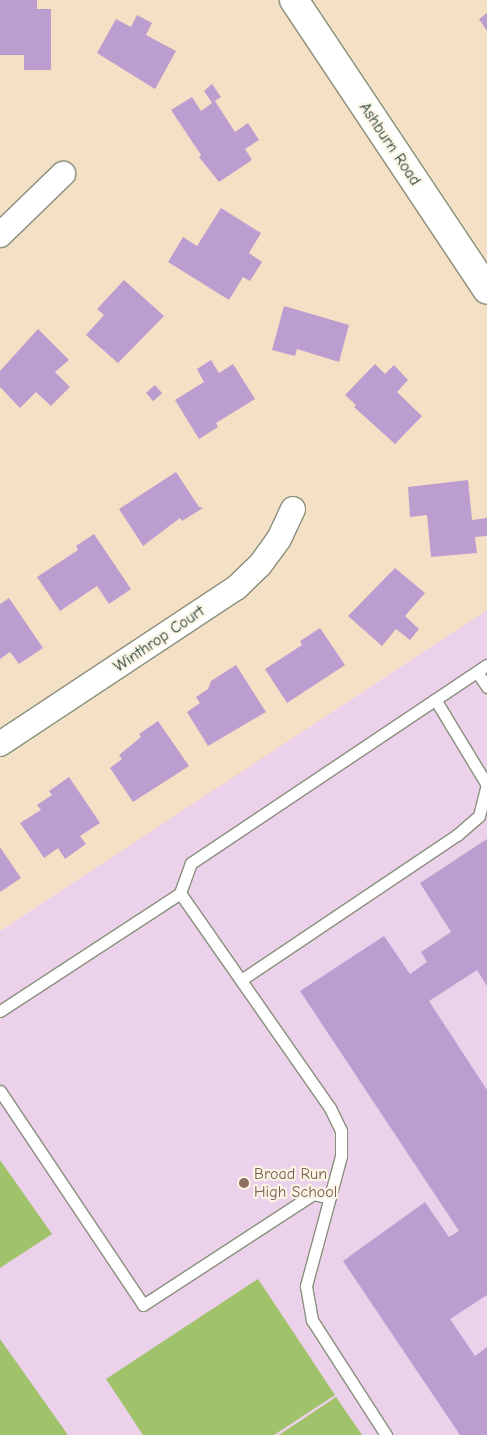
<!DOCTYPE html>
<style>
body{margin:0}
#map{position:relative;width:487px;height:1435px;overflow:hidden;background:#f4e1c5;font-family:"Comic Neue",sans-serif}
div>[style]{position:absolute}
.built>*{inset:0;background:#ecd1ea}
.green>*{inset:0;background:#a0c26b}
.building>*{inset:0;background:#bc9dd0;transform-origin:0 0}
.roads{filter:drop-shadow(1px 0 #8a8f7c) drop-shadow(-1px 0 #8a8f7c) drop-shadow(0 1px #8a8f7c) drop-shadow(0 -1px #8a8f7c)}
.service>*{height:11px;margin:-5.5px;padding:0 5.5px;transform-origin:5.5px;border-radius:5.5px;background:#fff}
.minor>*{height:24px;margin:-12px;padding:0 12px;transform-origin:12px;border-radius:12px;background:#fff}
.secondary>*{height:28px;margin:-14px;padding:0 14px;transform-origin:14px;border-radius:14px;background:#fff}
.dots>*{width:14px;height:14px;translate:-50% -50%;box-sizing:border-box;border:2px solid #fcf5e5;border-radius:50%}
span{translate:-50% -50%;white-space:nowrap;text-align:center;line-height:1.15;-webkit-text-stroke:4.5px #fcf5e5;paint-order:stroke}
.street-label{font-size:16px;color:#1f3d34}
.education-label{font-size:16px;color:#785e54}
.left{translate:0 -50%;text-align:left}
</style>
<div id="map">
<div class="built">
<div style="clip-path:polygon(487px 610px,487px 1435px,0 1435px,0 931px)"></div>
</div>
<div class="green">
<div style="clip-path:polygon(0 1160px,52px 1234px,0 1268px)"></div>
<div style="clip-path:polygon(258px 1279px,335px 1395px,274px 1435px,143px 1435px,106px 1379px)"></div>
<div style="clip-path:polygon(0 1339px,68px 1435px,0 1435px)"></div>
<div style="clip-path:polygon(336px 1397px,362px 1435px,279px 1435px)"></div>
</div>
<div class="building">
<div style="clip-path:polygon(0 0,37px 0,37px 9px,51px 9px,51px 70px,24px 70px,24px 55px,0 55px)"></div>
<div style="clip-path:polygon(487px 13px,487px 31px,479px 19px)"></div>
<div style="clip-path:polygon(137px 15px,152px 23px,146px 35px,176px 51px,155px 89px,97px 53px,116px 19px,131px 27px)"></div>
<div style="clip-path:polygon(212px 84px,221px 97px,215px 101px,235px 132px,248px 123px,259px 140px,245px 149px,252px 160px,219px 182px,199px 157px,201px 155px,171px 110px,192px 97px,201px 111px,212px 103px,204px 91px)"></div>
<div style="clip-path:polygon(221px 208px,261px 233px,249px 253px,262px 262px,250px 281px,243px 277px,229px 300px,168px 262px,183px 237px,197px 246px)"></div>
<div style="clip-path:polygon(124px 280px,164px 316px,118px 363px,86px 335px,104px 315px,97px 309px)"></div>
<div style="clip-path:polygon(284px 306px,349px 325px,339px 362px,297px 349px,295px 356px,272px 350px)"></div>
<div style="clip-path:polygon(38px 329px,69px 360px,55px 372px,70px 387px,51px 406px,36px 392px,20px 408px,0 387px,0 371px)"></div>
<div style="clip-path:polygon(211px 360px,219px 373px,233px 364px,255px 399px,216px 423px,218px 427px,199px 439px,175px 400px,204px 382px,197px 369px)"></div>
<div style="clip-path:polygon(375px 364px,385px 374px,394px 365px,408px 380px,397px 392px,422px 416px,395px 444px,354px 407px,356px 405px,345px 395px)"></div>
<div style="left:155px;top:385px;width:11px;height:12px;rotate:49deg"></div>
<div style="clip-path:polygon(176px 472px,199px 507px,203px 508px,182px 521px,180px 518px,143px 546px,119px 509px)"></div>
<div style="clip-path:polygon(468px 480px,472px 520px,487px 518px,487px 536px,475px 537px,477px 553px,431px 557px,427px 515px,410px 517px,408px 487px)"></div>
<div style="clip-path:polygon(94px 534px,131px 589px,109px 604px,97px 586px,60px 611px,37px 577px,78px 550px,76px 546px)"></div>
<div style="clip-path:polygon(395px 568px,425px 593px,405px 616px,419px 629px,410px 640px,396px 629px,382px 646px,348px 616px)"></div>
<div style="clip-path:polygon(9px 598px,43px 648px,19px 664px,10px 652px,0 659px,0 604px)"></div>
<div style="clip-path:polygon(320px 628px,345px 665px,287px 703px,265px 669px,302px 645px,300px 641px)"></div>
<div style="clip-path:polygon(236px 665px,266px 712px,208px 746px,187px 712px,200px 703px,196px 697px,208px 689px,211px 681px)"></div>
<div style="clip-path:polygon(158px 721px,189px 766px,133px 802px,110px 768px,122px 759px,119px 755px,141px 737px,139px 734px)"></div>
<div style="clip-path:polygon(69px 777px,100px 823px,80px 836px,86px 844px,65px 859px,58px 848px,44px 858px,20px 823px,41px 810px,37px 805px,52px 795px,49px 791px)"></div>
<div style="clip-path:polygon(487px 839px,487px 986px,477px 970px,429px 1001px,487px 1090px,487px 1295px,450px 1319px,475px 1356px,487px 1347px,487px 1435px,460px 1435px,343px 1261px,425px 1202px,449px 1237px,459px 1231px,300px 991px,384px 936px,410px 974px,427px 962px,421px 952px,451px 932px,420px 883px)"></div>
<div style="clip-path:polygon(0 847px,21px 878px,0 892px)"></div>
</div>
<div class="roads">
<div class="service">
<div style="left:477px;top:672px;width:18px;rotate:56deg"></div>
<div style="left:180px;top:893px;width:262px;rotate:55.1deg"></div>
<div style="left:330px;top:1108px;width:25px;rotate:64deg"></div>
<div style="left:341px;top:1131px;width:25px;rotate:90deg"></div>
<div style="left:341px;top:1156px;width:135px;rotate:105.1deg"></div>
<div style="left:306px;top:1286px;width:35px;rotate:80deg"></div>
<div style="left:312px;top:1320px;width:137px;rotate:57.2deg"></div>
<div style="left:241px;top:980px;width:260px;rotate:-33.9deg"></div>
<div style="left:457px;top:835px;width:29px;rotate:-41deg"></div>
<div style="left:479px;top:816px;width:32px;rotate:-76deg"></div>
<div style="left:487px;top:785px;width:100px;rotate:-121.2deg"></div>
<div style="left:0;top:1011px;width:215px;rotate:-33.2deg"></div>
<div style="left:180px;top:893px;width:32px;rotate:-70deg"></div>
<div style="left:191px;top:863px;width:356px;rotate:-33.8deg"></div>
<div style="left:0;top:1091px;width:257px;rotate:56.2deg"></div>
<div style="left:143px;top:1305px;width:203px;rotate:-33.1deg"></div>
<div style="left:313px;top:1194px;width:17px;rotate:13deg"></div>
</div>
<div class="minor">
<div style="left:0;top:235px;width:88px;rotate:-44.1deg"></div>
<div style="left:0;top:744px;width:283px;rotate:-33.5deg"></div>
<div style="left:236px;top:588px;width:33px;rotate:-44deg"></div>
<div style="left:260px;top:565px;width:32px;rotate:-54deg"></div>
<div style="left:279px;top:539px;width:33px;rotate:-65deg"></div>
</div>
<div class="secondary">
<div style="left:294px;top:0;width:348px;rotate:56.3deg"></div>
</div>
</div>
<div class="dots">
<div style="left:244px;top:1183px;background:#8d6e63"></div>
</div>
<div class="street-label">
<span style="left:390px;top:144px;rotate:56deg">Ashburn Road</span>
<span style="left:159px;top:639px;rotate:-34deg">Winthrop Court</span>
</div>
<div class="education-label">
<span class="left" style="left:254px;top:1183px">Broad Run<br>High School</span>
</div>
</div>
